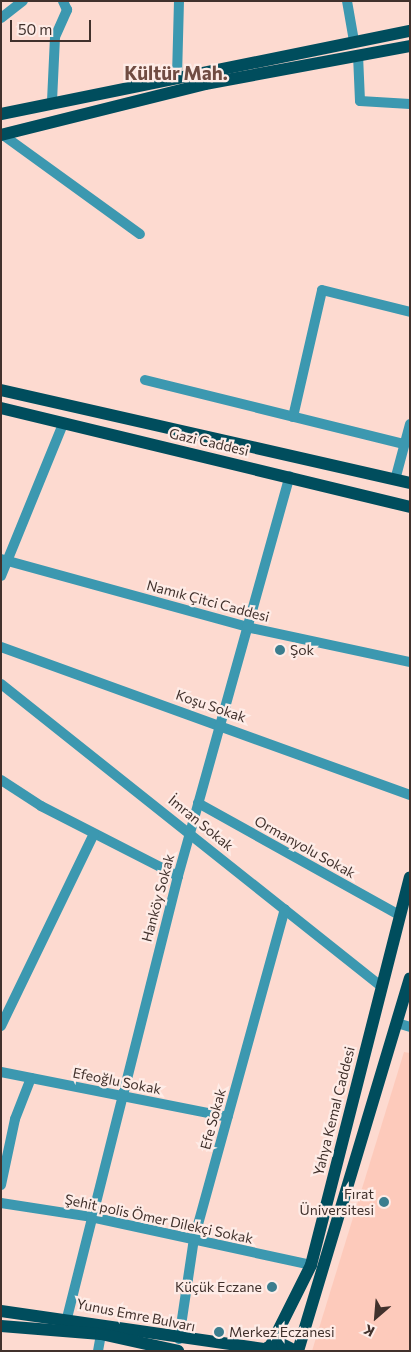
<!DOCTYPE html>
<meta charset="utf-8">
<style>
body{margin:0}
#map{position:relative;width:411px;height:1352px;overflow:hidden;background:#fddad0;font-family:Commissioner,sans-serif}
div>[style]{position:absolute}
.built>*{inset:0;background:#fdcabb}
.minor>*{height:10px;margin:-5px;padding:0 5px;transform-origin:5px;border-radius:5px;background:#3c98b0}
.major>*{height:12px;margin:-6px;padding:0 6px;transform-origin:6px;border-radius:6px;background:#004d5d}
.dots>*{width:14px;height:14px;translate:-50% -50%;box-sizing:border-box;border:2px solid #feece7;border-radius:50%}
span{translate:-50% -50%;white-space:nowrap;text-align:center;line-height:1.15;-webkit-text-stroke:4.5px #feece7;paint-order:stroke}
.street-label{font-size:14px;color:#41312c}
.poi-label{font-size:14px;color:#41312c}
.left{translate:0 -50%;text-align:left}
.right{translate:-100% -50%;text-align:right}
.district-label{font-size:19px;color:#704c42;font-weight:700}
.frame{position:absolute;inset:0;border:2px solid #41312c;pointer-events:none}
.north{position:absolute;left:351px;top:1292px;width:50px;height:50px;-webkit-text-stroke:4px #feece7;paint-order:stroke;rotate:207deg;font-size:14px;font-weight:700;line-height:20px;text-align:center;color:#41312c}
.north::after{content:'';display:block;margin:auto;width:18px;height:22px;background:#41312c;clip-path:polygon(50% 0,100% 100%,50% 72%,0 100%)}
.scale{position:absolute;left:10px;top:20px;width:81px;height:22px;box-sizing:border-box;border:2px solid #41312c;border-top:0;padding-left:6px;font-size:15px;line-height:18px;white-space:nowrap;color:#41312c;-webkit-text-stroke:4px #feece7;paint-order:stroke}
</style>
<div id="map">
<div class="built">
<div style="clip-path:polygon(404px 1052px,410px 1053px,410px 1351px,312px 1351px)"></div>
</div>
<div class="minor">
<div style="left:347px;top:1px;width:41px;rotate:80.1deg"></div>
<div style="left:1px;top:18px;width:28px;rotate:-38deg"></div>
<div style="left:358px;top:55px;width:46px;rotate:87.5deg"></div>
<div style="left:360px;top:101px;width:50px;rotate:3.4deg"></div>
<div style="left:177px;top:77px;width:76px;rotate:-88.5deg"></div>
<div style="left:52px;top:101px;width:64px;rotate:-87.3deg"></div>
<div style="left:55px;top:37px;width:30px;rotate:-66deg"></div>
<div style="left:67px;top:10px;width:10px;rotate:-114deg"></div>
<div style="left:3px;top:135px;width:169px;rotate:35.9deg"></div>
<div style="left:145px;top:380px;width:267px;rotate:13.9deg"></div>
<div style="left:293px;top:417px;width:130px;rotate:-77.1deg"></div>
<div style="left:322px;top:290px;width:91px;rotate:14deg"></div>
<div style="left:395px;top:480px;width:58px;rotate:-75deg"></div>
<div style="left:1px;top:559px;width:259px;rotate:15.4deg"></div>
<div style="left:251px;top:628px;width:163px;rotate:12.1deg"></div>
<div style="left:1px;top:576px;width:164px;rotate:-67.8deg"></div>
<div style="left:1px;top:647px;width:435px;rotate:19.9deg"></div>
<div style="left:1px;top:684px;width:485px;rotate:38.5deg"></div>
<div style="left:1px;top:780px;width:48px;rotate:33deg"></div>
<div style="left:41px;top:806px;width:154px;rotate:27.1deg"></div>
<div style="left:198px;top:803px;width:230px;rotate:29.1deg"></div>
<div style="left:397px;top:1023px;width:14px;rotate:17deg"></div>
<div style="left:1px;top:1026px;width:213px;rotate:-64.2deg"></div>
<div style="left:1px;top:1072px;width:231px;rotate:11.2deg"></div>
<div style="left:1px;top:1185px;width:67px;rotate:-78deg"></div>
<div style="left:15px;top:1119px;width:44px;rotate:-68.7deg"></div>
<div style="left:1px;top:1203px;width:91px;rotate:8.8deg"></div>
<div style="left:91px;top:1217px;width:225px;rotate:12.3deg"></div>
<div style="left:65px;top:1326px;width:464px;rotate:-75.9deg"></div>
<div style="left:178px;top:876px;width:415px;rotate:-74.4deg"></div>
<div style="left:179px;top:1339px;width:101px;rotate:-81.5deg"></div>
<div style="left:194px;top:1239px;width:342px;rotate:-74.6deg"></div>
<div style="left:98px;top:1351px;width:17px;rotate:-80deg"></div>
</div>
<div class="major">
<div style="left:1px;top:114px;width:417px;rotate:-11.5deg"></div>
<div style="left:1px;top:135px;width:210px;rotate:-14deg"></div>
<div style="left:205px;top:84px;width:208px;rotate:-10.5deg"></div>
<div style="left:1px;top:390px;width:419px;rotate:12.8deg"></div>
<div style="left:1px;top:408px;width:421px;rotate:13.6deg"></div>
<div style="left:1px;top:1311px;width:267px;rotate:8.2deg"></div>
<div style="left:1px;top:1326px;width:100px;rotate:4.6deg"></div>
<div style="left:101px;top:1334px;width:79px;rotate:12.4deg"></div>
<div style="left:271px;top:1345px;width:89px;rotate:-63.4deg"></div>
<div style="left:311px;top:1265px;width:400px;rotate:-75.7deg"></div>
<div style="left:268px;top:1347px;width:14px;rotate:-12deg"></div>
<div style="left:282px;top:1344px;width:16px;rotate:27deg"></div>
<div style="left:298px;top:1351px;width:389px;rotate:-73.3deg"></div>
</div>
<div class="dots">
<div style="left:280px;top:650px;background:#3b7d8e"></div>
<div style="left:384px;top:1202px;background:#3b7d8e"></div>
<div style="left:272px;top:1287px;background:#3b7d8e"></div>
<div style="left:219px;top:1332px;background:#3b7d8e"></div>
</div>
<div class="street-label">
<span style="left:209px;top:442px;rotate:13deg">Gazi Caddesi</span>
<span style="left:208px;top:601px;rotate:15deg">Namık Çitci Caddesi</span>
<span style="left:211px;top:706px;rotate:19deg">Koşu Sokak</span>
<span style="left:201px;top:823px;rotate:39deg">İmran Sokak</span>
<span style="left:305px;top:847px;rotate:29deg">Ormanyolu Sokak</span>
<span style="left:158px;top:898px;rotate:-75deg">Hanköy Sokak</span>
<span style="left:117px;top:1081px;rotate:11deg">Efeoğlu Sokak</span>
<span style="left:334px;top:1111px;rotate:-76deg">Yahya Kemal Caddesi</span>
<span style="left:213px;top:1119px;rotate:-75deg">Efe Sokak</span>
<span style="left:159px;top:1219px;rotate:12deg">Şehit polis Ömer Dilekçi Sokak</span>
<span style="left:136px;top:1315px;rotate:11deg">Yunus Emre Bulvarı</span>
</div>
<div class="poi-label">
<span class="left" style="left:290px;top:650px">Şok</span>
<span class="right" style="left:374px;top:1202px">Fırat<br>Üniversitesi</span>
<span class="right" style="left:262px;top:1287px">Küçük Eczane</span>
<span class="left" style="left:229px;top:1332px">Merkez Eczanesi</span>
</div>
<div class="district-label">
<span style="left:176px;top:73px">Kültür Mah.</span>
</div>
<div class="frame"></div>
<div class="north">K</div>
<div class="scale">50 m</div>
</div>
